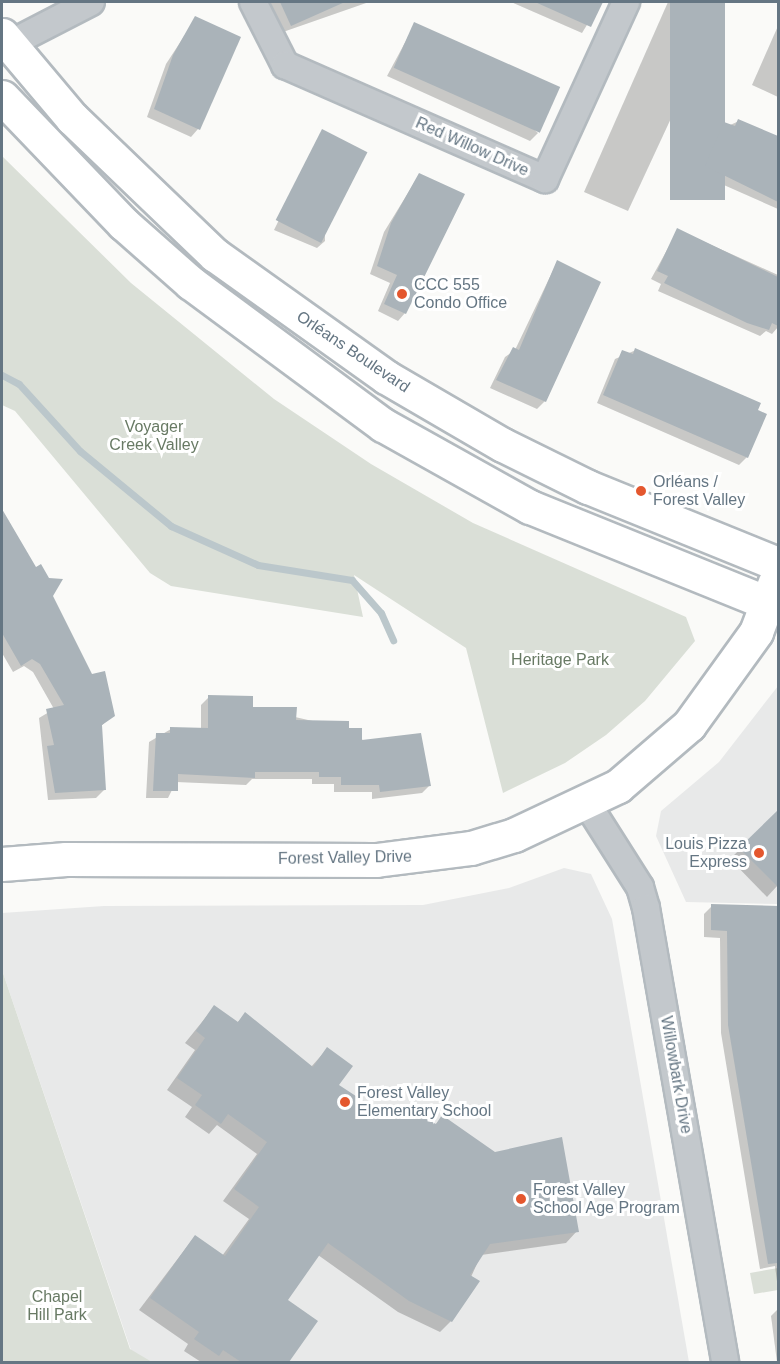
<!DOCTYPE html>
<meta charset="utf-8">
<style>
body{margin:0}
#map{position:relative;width:780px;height:1364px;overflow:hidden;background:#fafaf8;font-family:Arial,sans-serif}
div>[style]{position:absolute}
.built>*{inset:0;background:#e8e9e9}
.green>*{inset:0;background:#dadfd7}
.shadow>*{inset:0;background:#0003}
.stream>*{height:7px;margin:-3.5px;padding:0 3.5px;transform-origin:3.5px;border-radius:3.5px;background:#bbc7cb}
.building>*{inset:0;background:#aab3b9;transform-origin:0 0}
.roads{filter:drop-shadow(2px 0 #b3babf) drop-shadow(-2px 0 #b3babf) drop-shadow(0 2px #b3babf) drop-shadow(0 -2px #b3babf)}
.street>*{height:26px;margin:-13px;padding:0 13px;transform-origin:13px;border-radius:13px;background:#c3c8cc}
.secondary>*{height:33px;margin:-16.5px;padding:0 16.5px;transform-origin:16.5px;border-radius:16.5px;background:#fff}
.dots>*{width:16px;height:16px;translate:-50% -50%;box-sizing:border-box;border:3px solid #fff;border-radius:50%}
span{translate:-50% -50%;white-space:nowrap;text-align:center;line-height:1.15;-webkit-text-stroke:6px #fff;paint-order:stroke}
.street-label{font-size:16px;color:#657683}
.poi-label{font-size:16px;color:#657683}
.left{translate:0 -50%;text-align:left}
.right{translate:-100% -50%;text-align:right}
.park-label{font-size:16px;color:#687a64}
.frame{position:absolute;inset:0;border:3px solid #657683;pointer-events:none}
</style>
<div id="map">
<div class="built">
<div style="clip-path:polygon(778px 686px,778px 904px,686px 902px,656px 836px,661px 811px,719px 762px)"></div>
<div style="clip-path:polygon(564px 868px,591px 874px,612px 919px,689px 1362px,135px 1362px,2px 970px,2px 913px,104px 906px,423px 905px,509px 888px)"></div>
</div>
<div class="green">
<div style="clip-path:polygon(2px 156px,131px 283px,274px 399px,371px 464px,473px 523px,686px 617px,695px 641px,645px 701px,606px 735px,565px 763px,503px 793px,466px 648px,354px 575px,363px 617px,171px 586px,150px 573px,15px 411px,2px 405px)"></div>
<div style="clip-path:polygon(2px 970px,130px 1349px,152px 1362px,2px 1362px)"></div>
<div style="clip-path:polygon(778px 1268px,778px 1290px,754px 1294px,750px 1273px)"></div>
</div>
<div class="shadow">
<div style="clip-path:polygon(270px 2px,369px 2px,283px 32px)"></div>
<div style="clip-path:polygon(511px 2px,601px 2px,582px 33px)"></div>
<div style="clip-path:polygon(668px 2px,725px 2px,628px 211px,584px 192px)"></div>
<div style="clip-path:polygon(196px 18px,198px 129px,191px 137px,147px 117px,166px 64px)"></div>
<div style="clip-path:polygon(415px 24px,538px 133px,530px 141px,387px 76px)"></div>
<div style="clip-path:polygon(778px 26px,778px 97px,752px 85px)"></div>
<div style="clip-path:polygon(739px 121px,778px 144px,778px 209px,699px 174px,717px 131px)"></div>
<div style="clip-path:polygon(323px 131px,325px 241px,317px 248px,274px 230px)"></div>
<div style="clip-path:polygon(419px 175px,405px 313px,398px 321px,378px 311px,390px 283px,370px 274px,384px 232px)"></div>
<div style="clip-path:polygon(678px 230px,778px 275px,778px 327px,772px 334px,766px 331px,760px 336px,658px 291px,661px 284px,651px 279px)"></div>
<div style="clip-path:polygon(557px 262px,545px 401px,537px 409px,490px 388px,505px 357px,515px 350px)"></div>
<div style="clip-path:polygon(636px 350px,747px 457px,739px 465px,597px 403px,615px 359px)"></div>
<div style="clip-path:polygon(7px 521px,113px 715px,101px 726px,104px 790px,96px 798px,48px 800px,39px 718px,54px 709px,33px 672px,24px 666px,13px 672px,2px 653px,2px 525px)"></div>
<div style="clip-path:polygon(209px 697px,347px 729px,429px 786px,422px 793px,372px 799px,372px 792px,334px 792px,334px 784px,312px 784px,312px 779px,252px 779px,246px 785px,176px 782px,168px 798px,146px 798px,149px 742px,171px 729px,201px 729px,201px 705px)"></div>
<div style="clip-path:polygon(778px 812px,778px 885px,767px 897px,730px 859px)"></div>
<div style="clip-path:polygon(712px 906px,778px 952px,778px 1289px,775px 1266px,760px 1269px,721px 1033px,720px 938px,704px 937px,704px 914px)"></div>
<div style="clip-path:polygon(214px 1007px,237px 1023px,245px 1014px,311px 1067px,327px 1049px,337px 1086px,388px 1119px,400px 1107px,435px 1125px,443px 1117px,577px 1231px,566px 1243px,481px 1255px,451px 1321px,440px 1332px,398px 1312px,318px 1255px,286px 1301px,316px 1321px,287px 1362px,201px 1362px,184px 1351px,188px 1344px,139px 1310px,195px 1236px,222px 1256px,249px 1219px,223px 1201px,257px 1154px,217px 1125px,209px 1134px,185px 1117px,192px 1107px,167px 1090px,195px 1050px,185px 1043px)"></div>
<div style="clip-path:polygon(778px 1309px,778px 1362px,777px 1362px,771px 1316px)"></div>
</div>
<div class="stream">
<div style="left:2px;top:375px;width:19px;rotate:28deg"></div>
<div style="left:19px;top:384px;width:91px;rotate:47.7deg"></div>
<div style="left:80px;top:451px;width:118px;rotate:39.5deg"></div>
<div style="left:171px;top:526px;width:95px;rotate:24.1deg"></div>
<div style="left:258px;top:565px;width:95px;rotate:9.1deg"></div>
<div style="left:352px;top:580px;width:44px;rotate:48.7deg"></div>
<div style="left:381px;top:613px;width:30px;rotate:66deg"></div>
</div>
<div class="building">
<div style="clip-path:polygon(280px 2px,345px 2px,291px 26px)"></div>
<div style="clip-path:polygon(535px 2px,603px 2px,591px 27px)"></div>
<div style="left:670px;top:2px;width:55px;height:198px"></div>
<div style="clip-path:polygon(195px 16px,241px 37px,200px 130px,154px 109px,173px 55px)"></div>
<div style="left:414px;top:22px;width:160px;height:50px;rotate:24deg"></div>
<div style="clip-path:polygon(738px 119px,778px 136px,778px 202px,705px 166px,724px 122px,735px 126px)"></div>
<div style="left:322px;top:129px;width:51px;height:102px;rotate:27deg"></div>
<div style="clip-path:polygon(419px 173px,465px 194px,406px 314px,384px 304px,397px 275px,377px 266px,391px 223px)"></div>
<div style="clip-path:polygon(677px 228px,778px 277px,778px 326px,772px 323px,769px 330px,747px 323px,664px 283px,668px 276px,657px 271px)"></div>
<div style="clip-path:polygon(557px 260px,601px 282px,546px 402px,496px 380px,513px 347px,519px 350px)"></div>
<div style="clip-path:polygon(635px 348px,761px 403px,758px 410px,767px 414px,748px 458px,603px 395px,622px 350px,633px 354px)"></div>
<div style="clip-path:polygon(2px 509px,36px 567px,41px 564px,49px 578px,63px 579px,53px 596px,92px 674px,105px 671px,115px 716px,102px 725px,106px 790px,55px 793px,47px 746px,54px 745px,46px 709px,64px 705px,40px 664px,32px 659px,21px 666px,2px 633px)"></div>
<div style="clip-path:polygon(208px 695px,253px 696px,253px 707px,297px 707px,296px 720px,349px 721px,349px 728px,362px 728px,362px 740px,421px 733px,431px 786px,380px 792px,379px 785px,341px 785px,341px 777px,319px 777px,319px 772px,255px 772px,255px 778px,178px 774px,178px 791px,153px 791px,156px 733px,170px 733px,170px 727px,208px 728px)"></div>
<div style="clip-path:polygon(778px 810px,778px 887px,739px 848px)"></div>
<div style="clip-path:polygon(711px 904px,778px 906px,778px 1263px,768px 1264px,728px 1025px,727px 931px,711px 930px)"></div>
<div style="clip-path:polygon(214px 1005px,238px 1022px,245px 1012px,313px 1067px,327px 1047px,353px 1066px,339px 1085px,391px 1119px,400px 1105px,436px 1124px,442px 1115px,495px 1152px,562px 1137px,579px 1232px,490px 1244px,470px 1275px,480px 1281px,452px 1322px,409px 1301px,328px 1243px,288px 1300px,318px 1321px,289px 1362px,241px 1362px,223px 1350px,219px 1356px,194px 1339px,199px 1332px,150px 1298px,195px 1235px,225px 1256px,259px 1207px,234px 1189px,267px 1142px,228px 1114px,221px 1124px,195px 1105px,202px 1095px,177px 1078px,205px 1038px,196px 1031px)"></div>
</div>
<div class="roads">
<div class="street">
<div style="left:253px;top:2px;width:71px;rotate:63.1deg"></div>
<div style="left:285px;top:65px;width:284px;rotate:23.7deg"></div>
<div style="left:545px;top:179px;width:195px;rotate:-65.4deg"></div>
<div style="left:2px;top:48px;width:100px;rotate:-27.3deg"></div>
<div style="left:586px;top:802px;width:101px;rotate:57.6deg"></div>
<div style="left:640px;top:887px;width:22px;rotate:74deg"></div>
<div style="left:646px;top:908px;width:461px;rotate:80.1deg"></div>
</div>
<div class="secondary">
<div style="left:2px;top:35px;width:109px;rotate:49.9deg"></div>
<div style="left:72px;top:118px;width:198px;rotate:43.8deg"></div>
<div style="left:215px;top:255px;width:210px;rotate:35.5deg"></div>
<div style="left:386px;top:377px;width:135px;rotate:30.2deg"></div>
<div style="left:503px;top:445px;width:95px;rotate:26.3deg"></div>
<div style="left:588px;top:487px;width:205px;rotate:22.1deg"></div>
<div style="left:2px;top:97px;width:176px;rotate:46.2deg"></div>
<div style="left:124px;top:224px;width:89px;rotate:41.4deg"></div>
<div style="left:191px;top:283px;width:239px;rotate:36.5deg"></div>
<div style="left:383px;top:425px;width:168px;rotate:29.2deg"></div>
<div style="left:530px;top:507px;width:267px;rotate:22deg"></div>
<div style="left:2px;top:864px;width:64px;rotate:-4.5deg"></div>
<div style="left:66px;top:859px;width:310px;rotate:0.2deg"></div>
<div style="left:376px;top:860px;width:96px;rotate:-7.2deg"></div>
<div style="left:471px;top:848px;width:45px;rotate:-16.8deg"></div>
<div style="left:514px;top:835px;width:115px;rotate:-25.2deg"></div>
<div style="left:618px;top:786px;width:94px;rotate:-40.7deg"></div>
<div style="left:689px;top:725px;width:115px;rotate:-54.2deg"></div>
<div style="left:756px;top:632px;width:53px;rotate:-69.2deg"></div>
</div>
</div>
<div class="dots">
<div style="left:402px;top:294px;background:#e4572e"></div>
<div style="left:641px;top:491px;background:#e4572e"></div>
<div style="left:759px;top:853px;background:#e4572e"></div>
<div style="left:345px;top:1102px;background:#e4572e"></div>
<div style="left:521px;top:1199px;background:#e4572e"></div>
</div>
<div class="street-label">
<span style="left:472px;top:147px;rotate:24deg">Red Willow Drive</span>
<span style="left:353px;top:352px;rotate:34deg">Orléans Boulevard</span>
<span style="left:345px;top:858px;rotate:-1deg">Forest Valley Drive</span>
<span style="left:676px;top:1075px;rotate:80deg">Willowbark Drive</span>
</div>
<div class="poi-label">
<span class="left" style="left:414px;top:294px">CCC 555<br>Condo Office</span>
<span class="left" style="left:653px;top:491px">Orléans /<br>Forest Valley</span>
<span class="right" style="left:747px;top:853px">Louis Pizza<br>Express</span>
<span class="left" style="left:357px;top:1102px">Forest Valley<br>Elementary School</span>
<span class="left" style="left:533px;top:1199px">Forest Valley<br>School Age Program</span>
</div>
<div class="park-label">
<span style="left:154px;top:436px">Voyager<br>Creek Valley</span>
<span style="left:560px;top:660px">Heritage Park</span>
<span style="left:57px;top:1306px">Chapel<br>Hill Park</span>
</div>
<div class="frame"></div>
</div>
